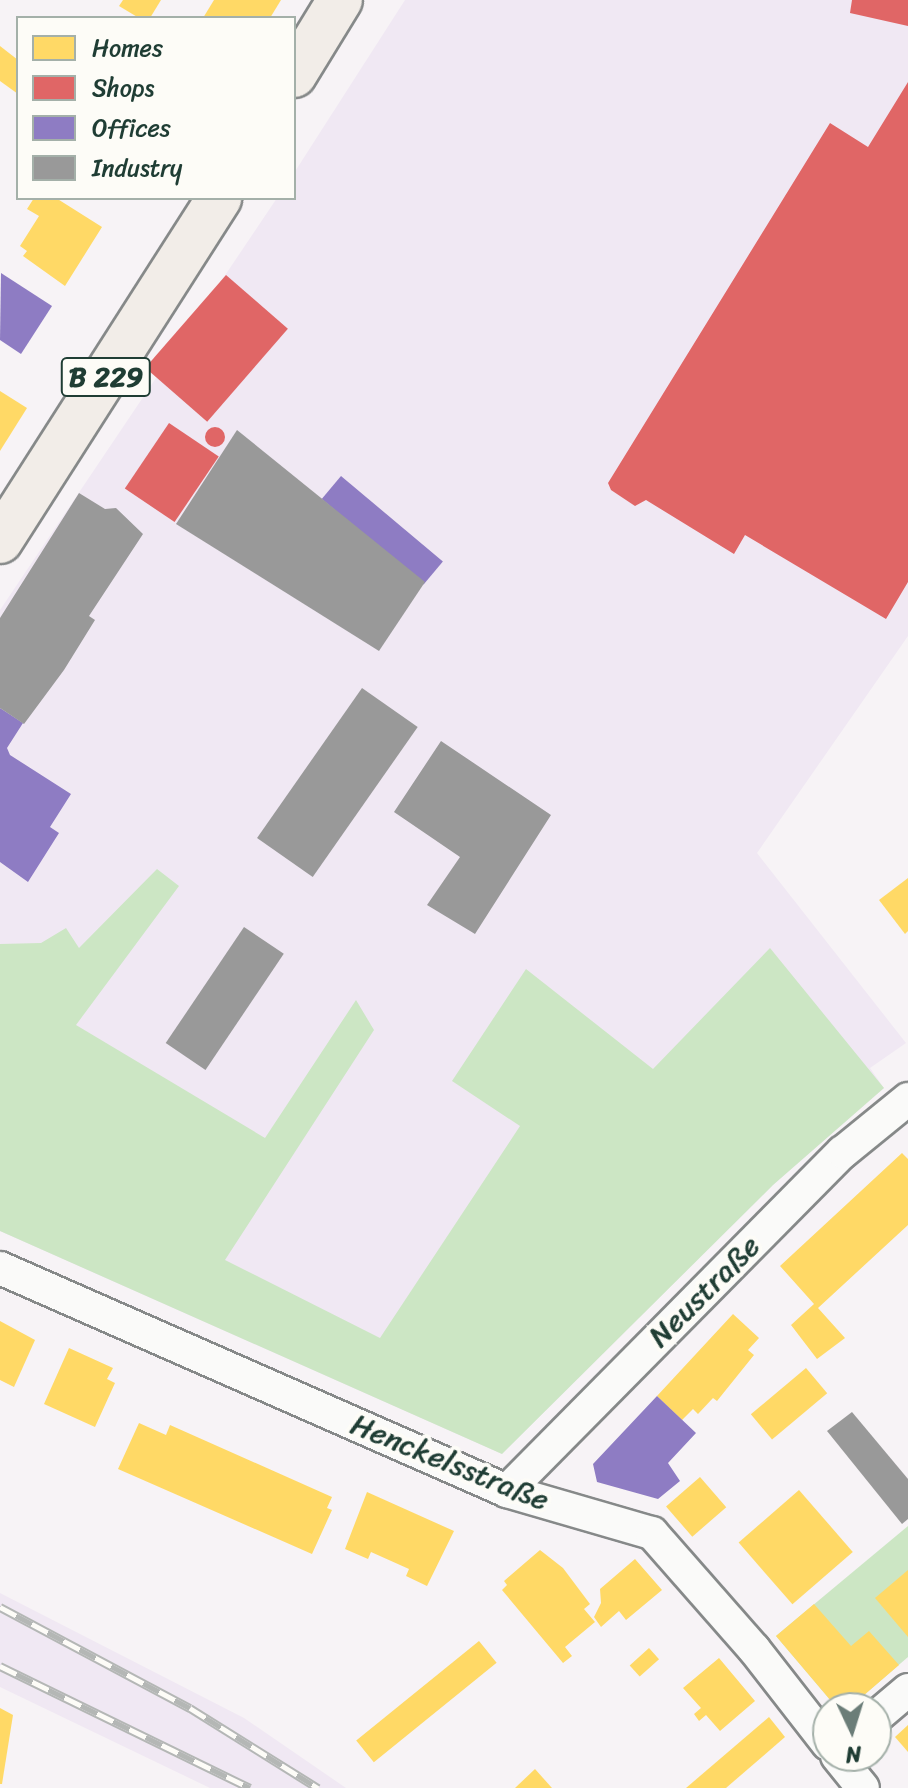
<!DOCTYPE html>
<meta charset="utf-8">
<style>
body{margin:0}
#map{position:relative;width:908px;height:1788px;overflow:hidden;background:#f7f3f6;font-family:Sriracha,sans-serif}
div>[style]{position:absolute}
.built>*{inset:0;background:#f0e8f3}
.green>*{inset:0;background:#cce6c4}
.homes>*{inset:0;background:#ffd966;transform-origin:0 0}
.shops>*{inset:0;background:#e06666;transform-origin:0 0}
.round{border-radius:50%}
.offices>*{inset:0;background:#8e7cc3;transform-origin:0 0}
.industry>*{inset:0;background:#999;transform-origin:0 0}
.roads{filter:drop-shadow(2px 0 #868989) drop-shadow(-2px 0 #868989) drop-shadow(0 2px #868989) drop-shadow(0 -2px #868989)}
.minor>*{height:32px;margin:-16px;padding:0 16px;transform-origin:16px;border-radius:16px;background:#fafaf9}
.primary>*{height:44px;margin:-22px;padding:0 22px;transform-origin:22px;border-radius:22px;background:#f2ede8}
.rail>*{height:9px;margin-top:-4.5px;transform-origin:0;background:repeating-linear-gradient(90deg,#fdfcf7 0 18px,#b4b7b5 0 36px);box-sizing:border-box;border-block:2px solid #b4b7b5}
span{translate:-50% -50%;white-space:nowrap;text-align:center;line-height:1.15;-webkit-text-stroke:8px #fdfcf7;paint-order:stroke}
.shield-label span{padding:2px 6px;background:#fdfcf7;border:2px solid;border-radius:6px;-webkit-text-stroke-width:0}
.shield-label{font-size:28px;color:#1f3d34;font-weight:700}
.street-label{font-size:30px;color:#1f3d34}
.legend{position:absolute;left:16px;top:16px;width:280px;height:184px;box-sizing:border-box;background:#fdfcf7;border:2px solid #a4b0a9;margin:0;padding:10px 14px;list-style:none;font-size:24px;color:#1f3d34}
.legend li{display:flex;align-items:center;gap:16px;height:40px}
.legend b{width:40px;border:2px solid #a4b0a9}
.north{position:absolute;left:812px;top:1692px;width:80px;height:80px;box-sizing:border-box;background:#fdfcf7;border:2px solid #a4b0a9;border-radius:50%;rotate:176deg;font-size:22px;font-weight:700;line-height:32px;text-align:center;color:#1f3d34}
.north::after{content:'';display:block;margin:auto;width:28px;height:36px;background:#6b7d78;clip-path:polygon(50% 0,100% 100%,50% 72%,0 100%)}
</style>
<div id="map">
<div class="built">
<div style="clip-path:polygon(405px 0,908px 0,908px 636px,757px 853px,906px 1043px,870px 1068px,884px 1088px,773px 1185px,502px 1454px,0 1231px,0 610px,277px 198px,294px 198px,294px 173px)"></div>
<div style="clip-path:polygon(0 1593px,244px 1718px,346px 1788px,210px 1788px,0 1687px)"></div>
</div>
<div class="green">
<div style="clip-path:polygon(157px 869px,179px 886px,76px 1025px,265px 1138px,356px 1000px,374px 1030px,225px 1260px,380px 1338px,520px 1126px,452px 1081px,526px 969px,653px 1069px,770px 948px,884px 1088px,773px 1185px,502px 1454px,0 1231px,0 944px,41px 943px,66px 928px,79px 948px)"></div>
<div style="clip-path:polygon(908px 1526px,908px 1657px,849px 1708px,837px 1708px,776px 1636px)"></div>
</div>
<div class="homes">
<div style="clip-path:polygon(123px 0,161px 0,150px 18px,139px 18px,119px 6px)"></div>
<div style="clip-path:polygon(214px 0,281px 0,270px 18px,203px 18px)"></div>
<div style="clip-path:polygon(0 46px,18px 60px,18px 94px,0 81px)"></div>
<div style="clip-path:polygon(34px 198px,56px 198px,102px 227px,65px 286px,23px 256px,27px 251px,20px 246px,39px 216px,27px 209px)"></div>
<div style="clip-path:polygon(0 391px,27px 408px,0 451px)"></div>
<div style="clip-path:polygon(908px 878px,908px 931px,905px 934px,879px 900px)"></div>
<div style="clip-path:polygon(902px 1153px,908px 1159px,908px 1225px,818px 1308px,845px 1338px,817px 1359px,791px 1325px,814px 1304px,780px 1266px)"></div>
<div style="clip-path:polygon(733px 1314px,759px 1338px,748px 1350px,754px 1355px,717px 1401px,713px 1398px,698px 1414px,693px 1409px,682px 1420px,657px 1396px)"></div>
<div style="clip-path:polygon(0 1321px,35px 1340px,14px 1387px,0 1380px)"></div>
<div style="clip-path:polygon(69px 1348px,113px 1368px,107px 1379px,115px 1383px,95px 1427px,44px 1404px)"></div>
<div style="left:806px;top:1368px;width:33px;height:72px;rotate:50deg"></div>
<div style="clip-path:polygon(139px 1423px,166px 1435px,170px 1425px,332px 1497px,327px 1508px,332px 1510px,312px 1554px,118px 1469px)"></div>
<div style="left:700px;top:1477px;width:40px;height:45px;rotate:49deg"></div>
<div style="left:799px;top:1490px;width:82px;height:80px;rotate:49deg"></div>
<div style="clip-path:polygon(367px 1492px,454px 1531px,427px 1586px,406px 1576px,409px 1569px,371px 1552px,368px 1559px,345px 1549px)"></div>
<div style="clip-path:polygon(540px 1550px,563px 1568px,590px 1604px,584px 1609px,595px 1622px,565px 1647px,572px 1656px,563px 1663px,502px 1590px,507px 1585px,504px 1581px)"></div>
<div style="clip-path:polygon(635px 1559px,662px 1590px,626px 1620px,619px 1611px,601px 1627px,594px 1617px,601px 1603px,600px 1589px)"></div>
<div style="clip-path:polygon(908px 1570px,908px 1637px,875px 1598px)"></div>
<div style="clip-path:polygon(814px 1604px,851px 1646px,869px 1631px,899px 1665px,849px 1708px,837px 1708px,776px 1636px)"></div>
<div style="left:479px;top:1641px;width:28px;height:158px;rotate:51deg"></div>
<div style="left:649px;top:1648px;width:15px;height:26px;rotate:48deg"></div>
<div style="clip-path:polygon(719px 1658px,755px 1701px,720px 1731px,706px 1715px,699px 1721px,694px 1714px,701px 1708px,683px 1688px)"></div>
<div style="clip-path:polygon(0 1708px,13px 1715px,2px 1784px,0 1784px)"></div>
<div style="clip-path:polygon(769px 1717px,785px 1737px,726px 1788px,686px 1788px)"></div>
<div style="clip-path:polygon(908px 1725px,908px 1752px,895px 1737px)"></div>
<div style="clip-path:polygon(535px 1769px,552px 1788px,515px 1788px)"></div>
</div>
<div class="shops">
<div style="clip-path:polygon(852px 0,908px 0,908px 26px,850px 13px)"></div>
<div style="clip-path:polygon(908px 82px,908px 582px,886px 619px,745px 535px,734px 554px,646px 500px,635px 506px,611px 490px,608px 483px,830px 123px,868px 147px)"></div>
<div style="left:226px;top:275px;width:82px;height:123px;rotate:41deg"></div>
<div style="left:169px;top:423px;width:60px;height:79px;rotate:34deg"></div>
<div class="round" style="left:205px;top:427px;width:20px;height:20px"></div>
</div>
<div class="offices">
<div style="clip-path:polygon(1px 273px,52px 306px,21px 354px,0 340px)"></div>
<div style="left:341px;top:476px;width:133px;height:30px;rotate:40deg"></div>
<div style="clip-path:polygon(0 708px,23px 723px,7px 748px,10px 755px,71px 794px,50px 827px,59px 833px,28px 882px,0 862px)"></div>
<div style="clip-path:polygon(657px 1396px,696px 1433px,668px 1463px,680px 1481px,658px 1499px,597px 1482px,593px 1464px)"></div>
</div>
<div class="industry">
<div style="clip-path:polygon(237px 430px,425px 582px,379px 651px,176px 524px)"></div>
<div style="clip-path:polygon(79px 493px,105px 509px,116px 508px,143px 534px,89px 616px,95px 620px,64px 670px,24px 724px,0 708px,0 618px)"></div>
<div style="left:362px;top:688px;width:68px;height:183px;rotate:35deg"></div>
<div style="clip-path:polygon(441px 741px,551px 815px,475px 934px,427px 905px,460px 857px,394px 812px)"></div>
<div style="left:244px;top:927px;width:48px;height:140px;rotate:34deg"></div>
<div style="clip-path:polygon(852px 1412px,908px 1479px,908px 1519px,902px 1524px,827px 1431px)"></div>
</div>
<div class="roads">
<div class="minor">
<div style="left:0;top:1268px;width:554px;rotate:23.74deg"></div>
<div style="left:507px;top:1491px;width:151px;rotate:16.2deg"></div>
<div style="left:652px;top:1533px;width:154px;rotate:48.7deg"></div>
<div style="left:754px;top:1649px;width:120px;rotate:52.1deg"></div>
<div style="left:507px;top:1491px;width:477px;rotate:-45.3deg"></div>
<div style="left:843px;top:1152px;width:84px;rotate:-39.2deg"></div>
<div style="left:876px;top:1717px;width:42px;rotate:-40.2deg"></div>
<div style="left:837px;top:1756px;width:41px;rotate:50.9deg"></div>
</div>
<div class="primary">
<div style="left:294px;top:75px;width:88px;rotate:-58.5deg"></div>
<div style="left:0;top:541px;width:407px;rotate:-57.4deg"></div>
</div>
</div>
<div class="rail">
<div style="left:0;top:1607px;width:215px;rotate:28deg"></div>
<div style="left:190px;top:1708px;width:151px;rotate:32deg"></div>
<div style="left:0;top:1666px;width:278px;rotate:26deg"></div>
</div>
<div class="shield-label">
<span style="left:106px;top:377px">B 229</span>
</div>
<div class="street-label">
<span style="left:704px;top:1291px;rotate:-45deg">Neustraße</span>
<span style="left:450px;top:1462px;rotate:22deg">Henckelsstraße</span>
</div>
<ul class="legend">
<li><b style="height:22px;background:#ffd966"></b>Homes</li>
<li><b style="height:22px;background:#e06666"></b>Shops</li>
<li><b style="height:22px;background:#8e7cc3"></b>Offices</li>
<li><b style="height:22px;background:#999"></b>Industry</li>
</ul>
<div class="north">N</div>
</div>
